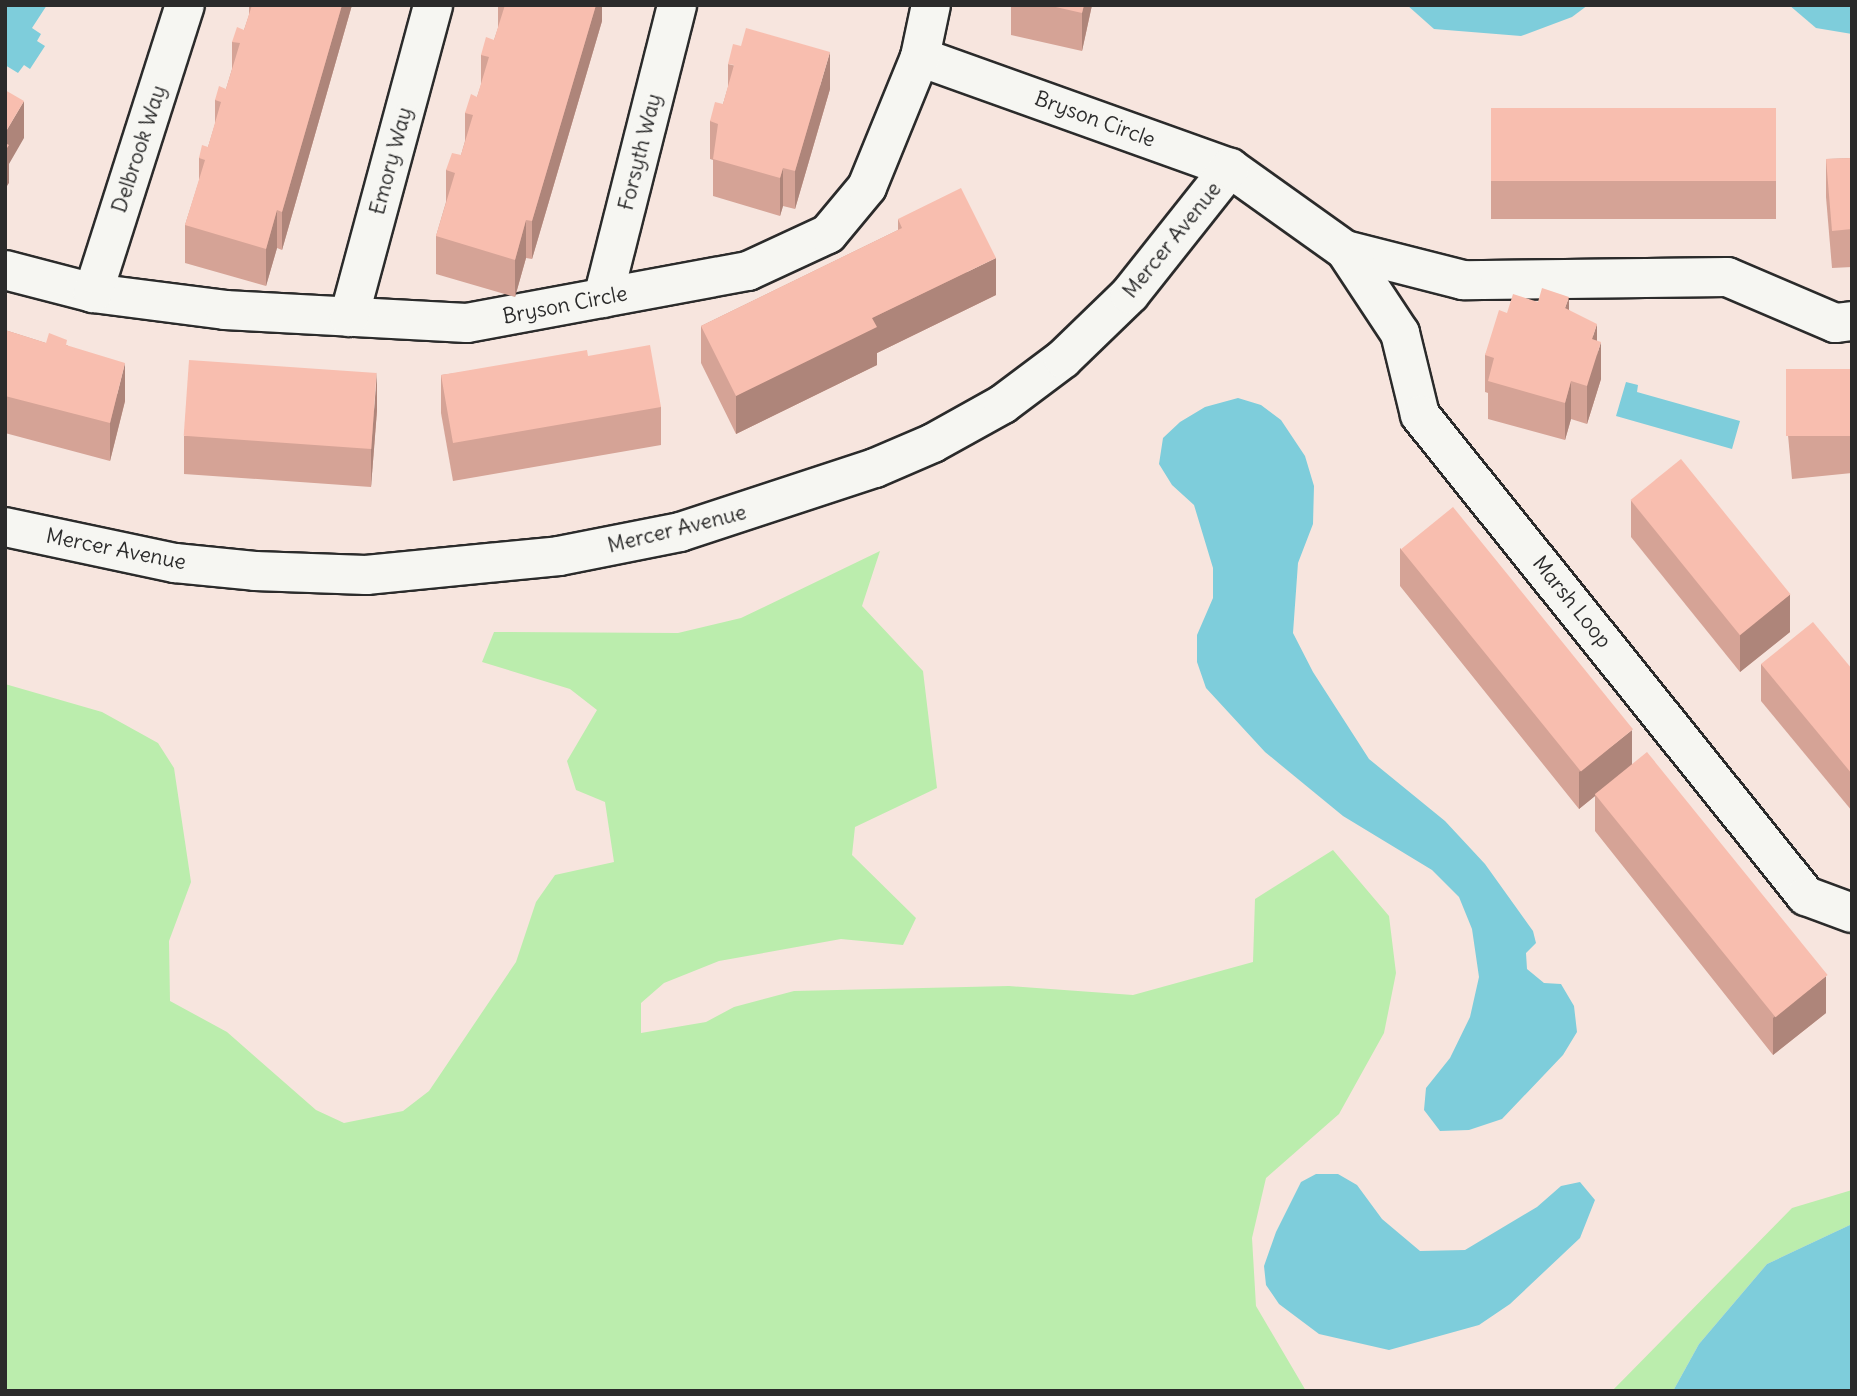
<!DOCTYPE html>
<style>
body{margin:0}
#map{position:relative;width:1857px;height:1396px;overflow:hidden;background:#f7e5de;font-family:Delius,sans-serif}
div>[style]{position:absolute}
.green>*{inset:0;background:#bbedad}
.water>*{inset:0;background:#7ecddb}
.roads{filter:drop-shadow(2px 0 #2b2b2b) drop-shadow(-2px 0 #2b2b2b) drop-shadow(0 2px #2b2b2b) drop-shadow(0 -2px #2b2b2b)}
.minor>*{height:38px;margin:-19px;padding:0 19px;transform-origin:19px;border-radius:19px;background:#f6f6f2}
.wall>*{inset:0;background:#d5a396;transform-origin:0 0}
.shaded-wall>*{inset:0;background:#ae857a}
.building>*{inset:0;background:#f8beaf;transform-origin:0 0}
span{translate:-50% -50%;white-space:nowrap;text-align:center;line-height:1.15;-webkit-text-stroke:7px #f6f6f2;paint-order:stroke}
.street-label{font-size:21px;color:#2b2b2b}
.frame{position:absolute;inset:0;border:7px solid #2b2b2b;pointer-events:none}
</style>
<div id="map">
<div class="green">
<div style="clip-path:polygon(880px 551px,862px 606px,923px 671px,937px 788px,855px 827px,852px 855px,916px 918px,903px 945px,841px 939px,719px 961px,664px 983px,641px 1003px,641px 1033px,706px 1022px,734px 1007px,794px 991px,1009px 986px,1133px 995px,1253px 962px,1255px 899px,1333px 850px,1389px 916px,1396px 973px,1384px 1033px,1339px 1114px,1266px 1178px,1252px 1238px,1256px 1306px,1306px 1391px,5px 1391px,5px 684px,102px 712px,158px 743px,174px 768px,191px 882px,169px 941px,170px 1001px,227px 1032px,316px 1110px,344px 1123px,403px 1111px,429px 1091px,516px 962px,536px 902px,555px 875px,614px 862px,605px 802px,576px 790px,567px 761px,597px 710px,570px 689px,482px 662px,494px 632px,678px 633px,741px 618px)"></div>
<div style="clip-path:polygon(1852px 1190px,1852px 1224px,1767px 1264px,1699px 1344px,1673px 1391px,1612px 1391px,1792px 1208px)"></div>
</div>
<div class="water">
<div style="clip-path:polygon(5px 5px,47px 5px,32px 28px,41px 34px,37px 41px,45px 46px,30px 69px,24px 65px,18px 73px,5px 65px)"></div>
<div style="clip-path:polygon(1407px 5px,1588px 5px,1572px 17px,1521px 36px,1434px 29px)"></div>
<div style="clip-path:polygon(1789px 5px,1852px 5px,1852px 34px,1816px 28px)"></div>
<div style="clip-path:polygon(1626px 382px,1638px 385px,1637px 392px,1740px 421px,1732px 449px,1616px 416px)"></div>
<div style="clip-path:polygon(1238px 398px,1261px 405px,1281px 420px,1305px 456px,1314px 486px,1313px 524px,1298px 563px,1293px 633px,1313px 672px,1369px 759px,1445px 821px,1485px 864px,1533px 931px,1536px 943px,1526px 953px,1527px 969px,1544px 983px,1561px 984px,1574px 1006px,1577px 1032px,1563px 1055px,1502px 1119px,1469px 1130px,1440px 1131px,1424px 1110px,1426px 1088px,1450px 1058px,1470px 1017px,1479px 977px,1472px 929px,1459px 897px,1432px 870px,1343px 816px,1265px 752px,1206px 688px,1197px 662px,1197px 635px,1213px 598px,1213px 568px,1194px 505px,1172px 485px,1159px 464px,1163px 438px,1180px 422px,1205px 407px)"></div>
<div style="clip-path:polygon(1316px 1174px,1338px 1174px,1357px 1185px,1382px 1219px,1420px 1251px,1465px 1250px,1537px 1207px,1561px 1186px,1580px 1182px,1595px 1200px,1580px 1238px,1510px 1304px,1479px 1325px,1389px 1350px,1319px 1334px,1279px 1304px,1266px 1285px,1264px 1266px,1276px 1232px,1301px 1182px)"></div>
<div style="clip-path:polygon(1852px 1224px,1852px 1391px,1673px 1391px,1699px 1344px,1767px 1264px)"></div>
</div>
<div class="roads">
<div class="minor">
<div style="left:920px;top:57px;width:329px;rotate:19.7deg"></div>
<div style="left:1230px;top:168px;width:141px;rotate:35.5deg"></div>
<div style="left:5px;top:270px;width:91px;rotate:14.6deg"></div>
<div style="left:93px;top:293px;width:133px;rotate:7.3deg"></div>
<div style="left:225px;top:310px;width:242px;rotate:3.1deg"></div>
<div style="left:467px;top:323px;width:286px;rotate:-10.5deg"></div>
<div style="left:748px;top:271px;width:88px;rotate:-24.8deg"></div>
<div style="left:828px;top:234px;width:61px;rotate:-50.3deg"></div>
<div style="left:867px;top:187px;width:140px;rotate:-67.8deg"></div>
<div style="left:920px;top:57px;width:53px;rotate:-78.1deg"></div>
<div style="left:93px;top:293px;width:302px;rotate:-72.3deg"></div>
<div style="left:603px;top:298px;width:302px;rotate:-75.8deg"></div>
<div style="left:349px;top:317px;width:323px;rotate:-74.9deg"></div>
<div style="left:1852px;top:321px;width:17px;rotate:173deg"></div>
<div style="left:1835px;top:323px;width:117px;rotate:-156.9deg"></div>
<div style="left:1727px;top:277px;width:264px;rotate:179.3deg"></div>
<div style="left:1463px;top:280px;width:122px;rotate:-165.7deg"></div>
<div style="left:1345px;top:250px;width:100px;rotate:56.5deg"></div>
<div style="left:1400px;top:333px;width:84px;rotate:76.3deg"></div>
<div style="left:1420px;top:415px;width:617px;rotate:51.25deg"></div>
<div style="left:1806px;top:896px;width:49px;rotate:20.3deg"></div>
<div style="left:5px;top:527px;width:174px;rotate:12deg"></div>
<div style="left:175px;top:563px;width:80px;rotate:5.7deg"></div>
<div style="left:255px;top:571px;width:111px;rotate:2.1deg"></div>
<div style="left:366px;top:575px;width:194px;rotate:-5.6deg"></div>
<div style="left:559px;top:556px;width:123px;rotate:-11.2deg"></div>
<div style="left:680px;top:532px;width:205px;rotate:-18.2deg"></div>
<div style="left:875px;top:468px;width:63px;rotate:-23.3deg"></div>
<div style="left:933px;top:443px;width:80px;rotate:-29.1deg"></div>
<div style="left:1003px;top:404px;width:75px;rotate:-36.9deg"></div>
<div style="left:1063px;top:359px;width:93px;rotate:-44.1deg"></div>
<div style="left:1130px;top:294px;width:161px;rotate:-51.6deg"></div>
</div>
</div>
<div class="wall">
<div style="clip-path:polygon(249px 5px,352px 5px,282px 250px,277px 248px,266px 286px,185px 263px,185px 225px,199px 181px,199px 158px,208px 147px,215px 124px,215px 100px,226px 89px,232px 69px,232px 42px,244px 30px,249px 15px)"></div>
<div style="clip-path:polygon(498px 5px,602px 5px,602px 21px,532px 259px,526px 258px,515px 297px,436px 274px,436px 236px,446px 202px,446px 170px,461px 155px,465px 141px,465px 113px,477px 97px,481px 85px,481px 55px,494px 40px,498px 28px)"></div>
<div style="clip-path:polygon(1011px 5px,1092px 5px,1082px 51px,1011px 35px)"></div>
<div style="clip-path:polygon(728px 64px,830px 89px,795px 209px,783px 206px,780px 216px,713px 196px,713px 160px,710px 159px,710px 121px,723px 104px,728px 87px)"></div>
<div style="left:1491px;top:108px;width:285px;height:111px"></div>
<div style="clip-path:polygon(1852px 158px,1852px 267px,1832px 268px,1826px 197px,1826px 159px)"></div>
<div style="clip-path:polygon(898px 219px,996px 295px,877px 353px,877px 365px,736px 434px,701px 363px,701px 326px,898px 230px)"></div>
<div style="clip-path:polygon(1569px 310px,1597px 340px,1601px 379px,1587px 424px,1571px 419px,1565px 440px,1488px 419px,1488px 393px,1485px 392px,1485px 355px,1507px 313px)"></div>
<div style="clip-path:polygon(5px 330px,46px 343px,67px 345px,125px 401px,110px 461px,5px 433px)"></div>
<div style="clip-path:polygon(588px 356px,661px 407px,661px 445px,453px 481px,441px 413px,441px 375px)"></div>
<div style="clip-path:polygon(1852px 369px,1852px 473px,1792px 479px,1786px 413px,1786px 375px)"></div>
<div style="clip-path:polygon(377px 410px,371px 487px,184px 474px,184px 436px)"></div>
<div style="clip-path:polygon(1631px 500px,1790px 632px,1740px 672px,1631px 537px)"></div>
<div style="clip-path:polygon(1400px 548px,1632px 765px,1826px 1013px,1773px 1055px,1595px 831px,1595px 796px,1579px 809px,1400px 586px)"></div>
<div style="clip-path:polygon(1761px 664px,1852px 669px,1852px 811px,1761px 701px)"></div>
</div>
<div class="shaded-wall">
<div style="clip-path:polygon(342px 5px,352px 5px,282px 250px,282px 212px)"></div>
<div style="clip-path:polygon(596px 5px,602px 5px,602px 21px,532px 259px,532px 221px)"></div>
<div style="clip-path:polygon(1084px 5px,1092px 5px,1082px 51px,1082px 13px)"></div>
<div style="clip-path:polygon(830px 52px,830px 89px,795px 209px,795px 171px)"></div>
<div style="clip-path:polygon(24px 101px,24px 138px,9px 164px,9px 183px,5px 189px,5px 133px)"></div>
<div style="clip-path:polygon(783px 168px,783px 206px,780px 216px,780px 178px)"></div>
<div style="clip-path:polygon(277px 210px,277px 248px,266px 286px,266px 249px)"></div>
<div style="clip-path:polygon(526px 220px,526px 258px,515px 297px,515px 260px)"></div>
<div style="clip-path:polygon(996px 258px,996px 295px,877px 353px,877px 365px,736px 434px,736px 396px,872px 318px)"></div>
<div style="clip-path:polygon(1569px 297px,1569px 334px,1565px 308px)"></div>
<div style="clip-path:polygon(1597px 324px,1597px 355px,1601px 342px,1601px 379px,1587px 424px,1587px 386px,1592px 339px)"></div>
<div style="clip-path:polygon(125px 363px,125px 401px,110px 461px,110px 423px)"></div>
<div style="clip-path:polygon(377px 372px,377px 410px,371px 487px,371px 450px)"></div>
<div style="clip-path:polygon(1571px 381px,1571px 419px,1565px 440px,1565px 403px)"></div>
<div style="clip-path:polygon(1790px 594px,1790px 632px,1740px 672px,1740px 634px)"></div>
<div style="clip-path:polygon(1632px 730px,1632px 767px,1595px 794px,1595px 796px,1579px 809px,1579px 772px)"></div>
<div style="clip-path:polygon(1826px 976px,1826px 1013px,1773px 1055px,1773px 1018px)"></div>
</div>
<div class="building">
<div style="clip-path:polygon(252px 5px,342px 5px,282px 212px,277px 210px,266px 249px,185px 225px,205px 160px,199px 158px,202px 145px,208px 147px,221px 102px,215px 100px,219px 86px,226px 89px,240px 43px,232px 42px,237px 27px,244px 30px)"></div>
<div style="clip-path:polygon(505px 5px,596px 5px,532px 221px,526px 220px,515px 260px,436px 236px,455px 173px,446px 170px,452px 153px,461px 155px,473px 115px,465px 113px,471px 94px,477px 97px,489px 57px,481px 55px,486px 37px,494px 40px)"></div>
<div style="clip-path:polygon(1047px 5px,1084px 5px,1082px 13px)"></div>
<div style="clip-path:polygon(746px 28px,830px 52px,795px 171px,783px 168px,780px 178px,713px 159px,718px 124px,710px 121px,715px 102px,723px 104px,734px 65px,728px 64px,733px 44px,741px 46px)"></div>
<div style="clip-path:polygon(5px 90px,24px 101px,5px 133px)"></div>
<div style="left:1491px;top:108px;width:285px;height:73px"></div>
<div style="clip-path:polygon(5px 143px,9px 145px,5px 151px)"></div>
<div style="clip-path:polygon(1852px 158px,1852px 229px,1832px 231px,1826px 159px)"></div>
<div style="clip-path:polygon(961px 188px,996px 258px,872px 318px,877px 327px,736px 396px,701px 326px,902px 228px,898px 219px)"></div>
<div style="clip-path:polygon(1542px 288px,1569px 297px,1565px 308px,1597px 324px,1592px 339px,1601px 342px,1587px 386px,1571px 381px,1565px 403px,1488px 381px,1494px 358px,1485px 355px,1499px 310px,1507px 313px,1513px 294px,1538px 302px)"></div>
<div style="clip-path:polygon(5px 330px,46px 343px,49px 333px,67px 340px,66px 345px,125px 363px,110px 423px,5px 396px)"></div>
<div style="clip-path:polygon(650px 345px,661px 407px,453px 443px,441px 375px,587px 350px,588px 356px)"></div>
<div style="left:189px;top:360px;width:188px;height:76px;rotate:4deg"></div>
<div style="left:1852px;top:369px;width:67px;height:66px;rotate:90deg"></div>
<div style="left:1681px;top:459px;width:174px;height:65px;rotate:51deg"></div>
<div style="left:1453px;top:507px;width:286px;height:67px;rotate:51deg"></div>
<div style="clip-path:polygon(1813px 622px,1852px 669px,1852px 774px,1761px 664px)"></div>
<div style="left:1647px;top:752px;width:287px;height:67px;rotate:51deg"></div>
</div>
<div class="street-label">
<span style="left:1095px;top:119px;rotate:20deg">Bryson Circle</span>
<span style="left:139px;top:149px;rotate:-72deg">Delbrook Way</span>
<span style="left:640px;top:152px;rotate:-76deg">Forsyth Way</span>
<span style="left:391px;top:161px;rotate:-75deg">Emory Way</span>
<span style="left:1172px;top:240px;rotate:-51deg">Mercer Avenue</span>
<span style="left:565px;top:305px;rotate:-11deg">Bryson Circle</span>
<span style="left:677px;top:529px;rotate:-14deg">Mercer Avenue</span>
<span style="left:116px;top:549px;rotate:11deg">Mercer Avenue</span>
<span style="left:1572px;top:602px;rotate:51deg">Marsh Loop</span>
</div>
<div class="frame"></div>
</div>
